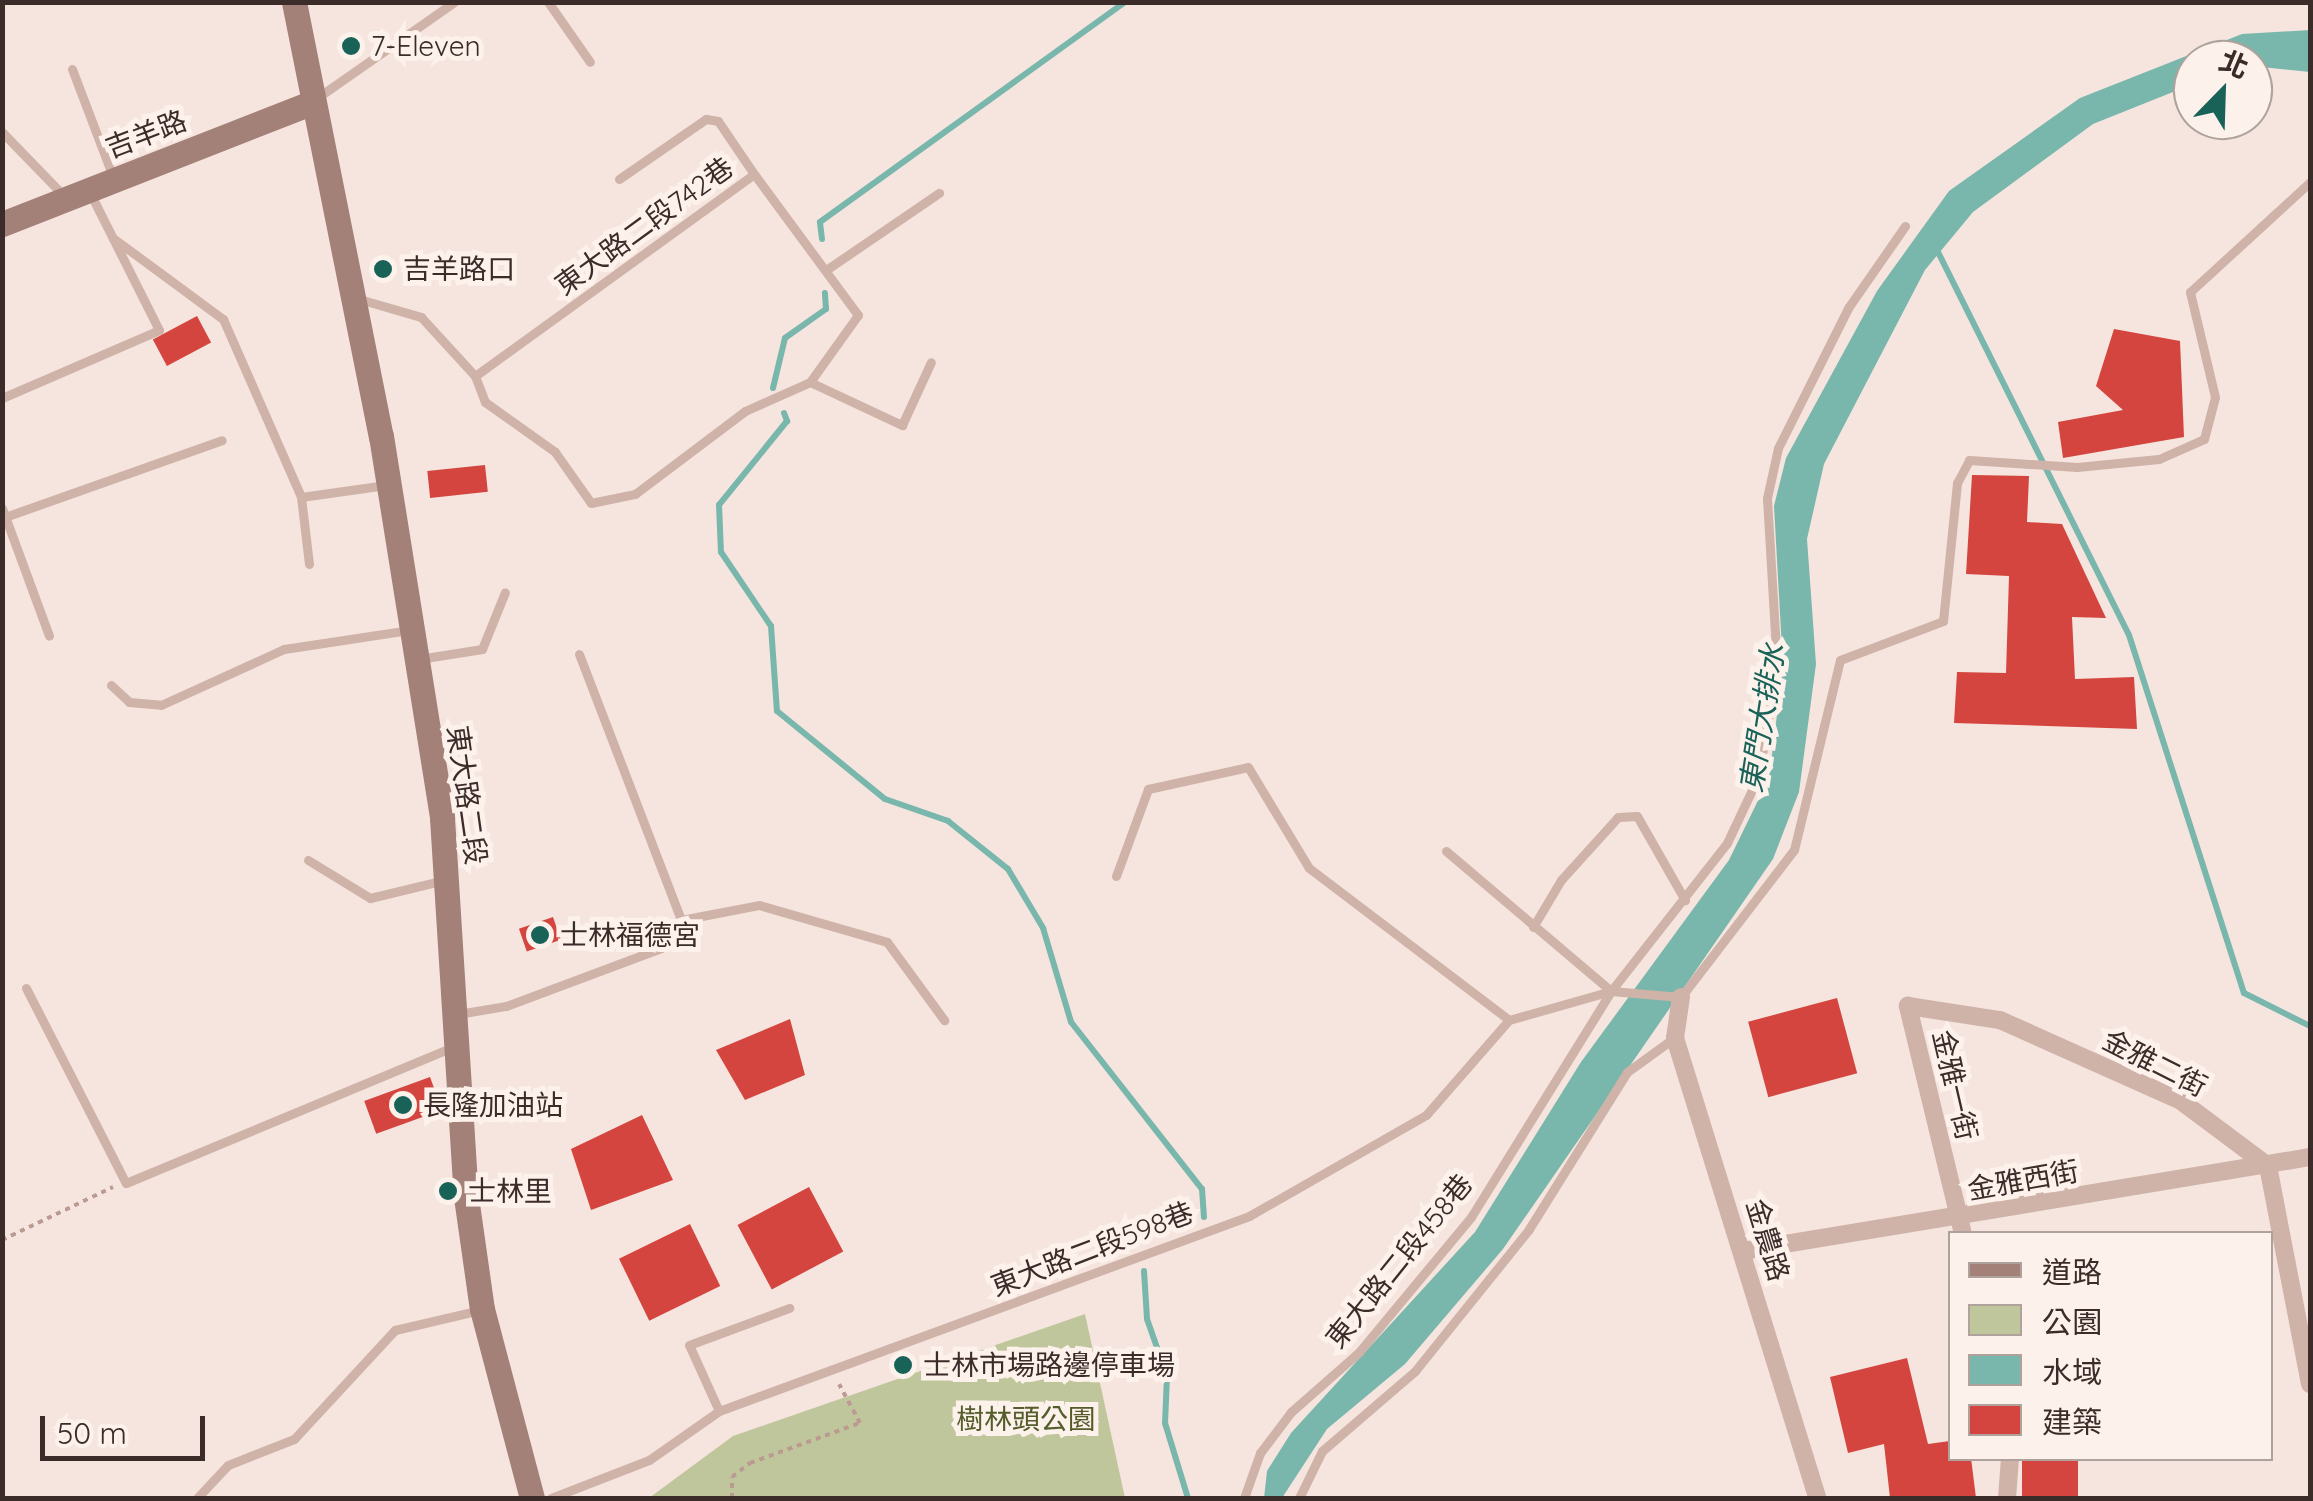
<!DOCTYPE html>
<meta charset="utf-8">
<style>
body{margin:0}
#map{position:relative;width:2313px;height:1501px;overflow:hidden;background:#f5e5de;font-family:Quicksand,"Noto Sans TC",sans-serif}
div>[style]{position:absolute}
.green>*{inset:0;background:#c0c69b}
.water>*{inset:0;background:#79b6ac}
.stream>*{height:6px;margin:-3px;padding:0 3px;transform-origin:3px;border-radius:3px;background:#79b6ac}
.building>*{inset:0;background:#d3453e;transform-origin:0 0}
.path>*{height:4px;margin-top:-2px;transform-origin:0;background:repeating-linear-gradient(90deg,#bb9b91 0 5px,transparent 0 10px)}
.lane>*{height:9px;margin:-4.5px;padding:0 4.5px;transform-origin:4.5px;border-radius:4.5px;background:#cfb2a8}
.street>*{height:18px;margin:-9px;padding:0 9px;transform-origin:9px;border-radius:9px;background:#cfb2a8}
.secondary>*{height:25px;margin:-12.5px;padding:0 12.5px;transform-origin:12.5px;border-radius:12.5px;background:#a38078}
.dots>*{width:28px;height:28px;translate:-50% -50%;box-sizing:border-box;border:5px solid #fcf1eb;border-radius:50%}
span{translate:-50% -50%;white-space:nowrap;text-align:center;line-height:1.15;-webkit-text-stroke:10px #fcf1eb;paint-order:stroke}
.poi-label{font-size:28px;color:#3b2b29}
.left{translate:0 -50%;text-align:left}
.street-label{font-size:28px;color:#3b2b29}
.park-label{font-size:28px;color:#545c29}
.water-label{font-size:30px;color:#196258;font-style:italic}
.frame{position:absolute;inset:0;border:5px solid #3b2b29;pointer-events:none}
.legend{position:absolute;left:1948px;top:1231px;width:325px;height:230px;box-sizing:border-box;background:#fcf1eb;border:2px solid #afa29d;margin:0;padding:12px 18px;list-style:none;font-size:30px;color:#3b2b29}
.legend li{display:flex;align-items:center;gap:20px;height:50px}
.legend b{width:50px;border:2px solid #afa29d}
.north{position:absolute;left:2173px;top:40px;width:100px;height:100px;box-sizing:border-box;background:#fcf1eb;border:2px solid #afa29d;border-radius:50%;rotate:23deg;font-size:28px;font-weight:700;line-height:40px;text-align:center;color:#3b2b29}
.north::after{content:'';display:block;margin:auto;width:35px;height:45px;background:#196258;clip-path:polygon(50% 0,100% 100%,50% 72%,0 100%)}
.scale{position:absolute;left:40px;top:1416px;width:165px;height:45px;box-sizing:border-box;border:5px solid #3b2b29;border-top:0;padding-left:12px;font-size:30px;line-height:35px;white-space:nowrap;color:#3b2b29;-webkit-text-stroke:8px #fcf1eb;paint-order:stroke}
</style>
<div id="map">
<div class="green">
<div style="clip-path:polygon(1085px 1314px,1125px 1498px,649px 1498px,733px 1436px)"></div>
</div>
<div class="water">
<div style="clip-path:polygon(2310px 30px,2310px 72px,2193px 60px,2193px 84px,2093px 124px,1973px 212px,1925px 270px,1824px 464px,1807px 539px,1816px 664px,1799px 792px,1773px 859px,1503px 1249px,1405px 1364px,1327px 1429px,1282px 1498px,1264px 1498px,1267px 1471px,1291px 1433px,1475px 1232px,1581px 1062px,1729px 860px,1769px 778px,1783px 667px,1774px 506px,1786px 458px,1877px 291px,1949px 191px,2080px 98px,2242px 34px)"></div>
</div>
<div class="stream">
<div style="left:822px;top:239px;width:17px;rotate:-97deg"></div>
<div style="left:820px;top:222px;width:376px;rotate:-35.8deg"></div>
<div style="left:1936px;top:248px;width:432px;rotate:63.5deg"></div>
<div style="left:2129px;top:635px;width:376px;rotate:72.2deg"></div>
<div style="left:2244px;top:993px;width:74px;rotate:26.6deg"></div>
<div style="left:773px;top:388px;width:51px;rotate:-76.5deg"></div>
<div style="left:785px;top:338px;width:50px;rotate:-35.3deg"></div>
<div style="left:826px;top:309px;width:16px;rotate:-94deg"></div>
<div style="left:784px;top:413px;width:9px;rotate:69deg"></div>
<div style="left:787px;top:421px;width:108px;rotate:129deg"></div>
<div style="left:719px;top:505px;width:47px;rotate:87.6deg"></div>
<div style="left:721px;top:552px;width:89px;rotate:56deg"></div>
<div style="left:771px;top:626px;width:85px;rotate:86deg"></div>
<div style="left:777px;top:711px;width:139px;rotate:39.2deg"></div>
<div style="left:885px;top:799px;width:67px;rotate:19.2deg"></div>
<div style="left:948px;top:821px;width:77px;rotate:38.7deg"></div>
<div style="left:1008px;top:869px;width:69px;rotate:59.3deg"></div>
<div style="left:1043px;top:928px;width:98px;rotate:73.4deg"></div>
<div style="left:1071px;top:1022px;width:212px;rotate:51.9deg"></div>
<div style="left:1202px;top:1189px;width:28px;rotate:86deg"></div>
<div style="left:1144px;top:1271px;width:48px;rotate:86.4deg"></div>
<div style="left:1147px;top:1319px;width:60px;rotate:70.7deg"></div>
<div style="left:1167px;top:1376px;width:47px;rotate:92.4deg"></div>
<div style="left:1165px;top:1423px;width:78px;rotate:73deg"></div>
</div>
<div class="building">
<div style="left:197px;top:316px;width:30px;height:50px;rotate:62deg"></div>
<div style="clip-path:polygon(2114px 329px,2180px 341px,2184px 437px,2063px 458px,2058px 422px,2123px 410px,2096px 386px)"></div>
<div style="left:485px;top:465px;width:27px;height:58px;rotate:84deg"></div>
<div style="clip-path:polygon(1972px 475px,2029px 476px,2027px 522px,2062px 524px,2106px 618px,2072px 617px,2075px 679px,2134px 677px,2137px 729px,1954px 723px,1957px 672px,2006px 673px,2009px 576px,1966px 574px)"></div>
<div style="left:553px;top:917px;width:24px;height:36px;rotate:71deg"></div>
<div style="left:1837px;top:998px;width:78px;height:92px;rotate:75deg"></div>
<div style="clip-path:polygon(790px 1019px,805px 1075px,745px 1100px,716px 1050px)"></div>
<div style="left:430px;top:1077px;width:35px;height:70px;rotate:70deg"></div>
<div style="clip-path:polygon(642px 1115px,673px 1180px,591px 1210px,571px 1149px)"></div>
<div style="left:809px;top:1187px;width:73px;height:81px;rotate:62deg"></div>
<div style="left:690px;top:1224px;width:69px;height:79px;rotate:64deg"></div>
<div style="clip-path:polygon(1907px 1358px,1928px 1444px,1950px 1441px,1950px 1458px,1971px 1458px,1976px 1498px,1890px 1498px,1884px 1444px,1848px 1453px,1830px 1377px)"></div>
<div style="left:2022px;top:1458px;width:56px;height:40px"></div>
</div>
<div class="path">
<div style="left:2px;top:1240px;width:123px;rotate:-25.5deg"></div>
<div style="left:732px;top:1498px;width:21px;rotate:-90deg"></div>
<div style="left:732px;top:1477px;width:23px;rotate:-38deg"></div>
<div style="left:750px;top:1463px;width:117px;rotate:-20deg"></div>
<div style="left:860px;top:1423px;width:44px;rotate:-118.3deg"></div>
<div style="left:871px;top:1498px;width:101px"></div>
</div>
<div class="lane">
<div style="left:548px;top:2px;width:73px;rotate:55deg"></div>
<div style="left:72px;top:69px;width:116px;rotate:69.2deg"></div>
<div style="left:317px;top:98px;width:167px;rotate:-35deg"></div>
<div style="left:2px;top:132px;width:89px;rotate:45.9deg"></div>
<div style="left:619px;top:179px;width:106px;rotate:-34.6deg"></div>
<div style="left:706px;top:119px;width:12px;rotate:9deg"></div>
<div style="left:718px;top:121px;width:64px;rotate:55.8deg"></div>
<div style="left:113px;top:238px;width:137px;rotate:36.4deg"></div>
<div style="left:223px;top:319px;width:194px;rotate:66.3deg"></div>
<div style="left:826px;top:270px;width:137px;rotate:-34.3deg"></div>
<div style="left:359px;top:299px;width:65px;rotate:16.2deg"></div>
<div style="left:421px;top:317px;width:80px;rotate:47.5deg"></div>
<div style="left:475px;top:376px;width:344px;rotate:-35.9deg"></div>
<div style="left:754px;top:174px;width:175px;rotate:53.6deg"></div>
<div style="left:858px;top:315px;width:82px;rotate:125.6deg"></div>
<div style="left:475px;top:376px;width:28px;rotate:69deg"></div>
<div style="left:485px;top:402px;width:86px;rotate:35.5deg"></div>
<div style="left:555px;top:452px;width:62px;rotate:54.8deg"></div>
<div style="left:591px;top:503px;width:45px;rotate:-11.6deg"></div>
<div style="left:635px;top:494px;width:138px;rotate:-37deg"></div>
<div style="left:745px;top:411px;width:71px;rotate:-24deg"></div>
<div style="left:810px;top:382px;width:102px;rotate:25.1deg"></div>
<div style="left:902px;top:425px;width:69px;rotate:-65.3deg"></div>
<div style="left:2px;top:398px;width:171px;rotate:-23.4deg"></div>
<div style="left:159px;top:330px;width:156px;rotate:-116.7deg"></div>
<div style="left:2px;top:508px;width:136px;rotate:69.8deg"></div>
<div style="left:2px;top:518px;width:233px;rotate:-19.5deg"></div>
<div style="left:309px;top:564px;width:67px;rotate:-96.8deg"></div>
<div style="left:301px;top:497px;width:86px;rotate:-8deg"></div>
<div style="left:579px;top:654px;width:285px;rotate:69deg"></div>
<div style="left:419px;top:659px;width:64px;rotate:-9deg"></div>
<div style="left:482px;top:649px;width:61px;rotate:-68deg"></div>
<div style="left:111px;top:685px;width:25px;rotate:43deg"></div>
<div style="left:129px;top:702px;width:32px;rotate:5deg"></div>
<div style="left:161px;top:705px;width:135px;rotate:-24.5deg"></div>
<div style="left:284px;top:649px;width:126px;rotate:-8.6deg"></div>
<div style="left:1446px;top:851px;width:216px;rotate:40.3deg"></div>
<div style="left:308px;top:860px;width:73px;rotate:31.5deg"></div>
<div style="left:370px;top:898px;width:73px;rotate:-13.5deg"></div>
<div style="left:1116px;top:876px;width:93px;rotate:-69.8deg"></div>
<div style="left:1148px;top:789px;width:102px;rotate:-12.4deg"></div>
<div style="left:1248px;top:767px;width:118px;rotate:58.9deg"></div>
<div style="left:1309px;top:868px;width:251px;rotate:37.2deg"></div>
<div style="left:1533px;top:927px;width:55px;rotate:-59.2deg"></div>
<div style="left:1561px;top:880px;width:85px;rotate:-47.9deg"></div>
<div style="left:1618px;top:817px;width:19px;rotate:-3deg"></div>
<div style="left:1637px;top:816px;width:97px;rotate:60.3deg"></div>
<div style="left:26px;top:988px;width:219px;rotate:62.9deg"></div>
<div style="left:126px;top:1183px;width:353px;rotate:-22.6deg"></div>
<div style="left:458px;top:1014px;width:49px;rotate:-9.5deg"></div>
<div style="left:506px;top:1006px;width:165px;rotate:-20.5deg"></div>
<div style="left:661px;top:948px;width:34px;rotate:-54deg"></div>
<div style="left:681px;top:920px;width:79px;rotate:-10.9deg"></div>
<div style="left:759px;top:905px;width:133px;rotate:16.1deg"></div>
<div style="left:887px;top:942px;width:97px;rotate:53.8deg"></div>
<div style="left:719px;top:1411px;width:72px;rotate:-114.4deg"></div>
<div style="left:689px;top:1345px;width:107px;rotate:-20.3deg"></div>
<div style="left:197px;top:1498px;width:45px;rotate:-46.8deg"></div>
<div style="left:228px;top:1465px;width:71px;rotate:-21.5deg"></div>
<div style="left:294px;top:1439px;width:149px;rotate:-47.2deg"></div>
<div style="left:395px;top:1330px;width:87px;rotate:-13.2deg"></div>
<div style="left:551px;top:1498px;width:105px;rotate:-21.2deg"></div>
<div style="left:649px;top:1460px;width:85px;rotate:-35deg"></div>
<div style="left:719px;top:1411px;width:565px;rotate:-20.2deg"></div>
<div style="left:1249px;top:1216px;width:204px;rotate:-29.7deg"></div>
<div style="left:1426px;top:1115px;width:126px;rotate:-48.9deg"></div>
<div style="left:1509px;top:1020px;width:106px;rotate:-15.9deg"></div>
<div style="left:1611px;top:991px;width:70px;rotate:4.9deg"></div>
<div style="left:1681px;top:997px;width:185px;rotate:-52.5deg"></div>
<div style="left:1794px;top:850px;width:195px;rotate:-76.4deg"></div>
<div style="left:1840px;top:660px;width:110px;rotate:-20.7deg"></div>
<div style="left:1943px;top:621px;width:139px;rotate:-84.2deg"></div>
<div style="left:1957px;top:483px;width:26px;rotate:-62deg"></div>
<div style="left:1969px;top:460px;width:108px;rotate:3.7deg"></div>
<div style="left:2077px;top:467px;width:82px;rotate:-5.6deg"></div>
<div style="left:2159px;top:459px;width:49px;rotate:-24deg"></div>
<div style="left:2204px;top:439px;width:43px;rotate:-75.3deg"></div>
<div style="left:2215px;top:397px;width:108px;rotate:-103.4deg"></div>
<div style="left:2190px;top:292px;width:163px;rotate:-42.5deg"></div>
<div style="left:1244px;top:1498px;width:48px;rotate:-70.4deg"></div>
<div style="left:1260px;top:1453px;width:51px;rotate:-52.9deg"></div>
<div style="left:1291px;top:1412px;width:91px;rotate:-41.4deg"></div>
<div style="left:1359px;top:1352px;width:175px;rotate:-50.3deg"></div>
<div style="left:1471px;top:1217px;width:266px;rotate:-58.2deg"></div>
<div style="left:1611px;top:991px;width:188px;rotate:-51.9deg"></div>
<div style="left:1727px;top:843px;width:73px;rotate:-64.8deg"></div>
<div style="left:1758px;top:777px;width:112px;rotate:-80.2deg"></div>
<div style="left:1777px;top:667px;width:169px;rotate:-93.4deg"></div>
<div style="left:1767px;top:498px;width:51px;rotate:-77.6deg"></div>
<div style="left:1778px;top:448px;width:157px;rotate:-63.4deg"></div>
<div style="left:1848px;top:308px;width:100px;rotate:-55.2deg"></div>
<div style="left:1299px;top:1498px;width:52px;rotate:-63.9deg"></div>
<div style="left:1322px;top:1451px;width:123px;rotate:-40.7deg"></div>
<div style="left:1415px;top:1371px;width:182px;rotate:-51.2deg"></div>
<div style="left:1529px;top:1229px;width:185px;rotate:-58deg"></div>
<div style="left:1627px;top:1072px;width:58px;rotate:-35.9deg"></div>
</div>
<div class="street">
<div style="left:1681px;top:997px;width:41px;rotate:98.3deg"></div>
<div style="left:1675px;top:1038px;width:481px;rotate:72.8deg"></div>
<div style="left:1963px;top:1234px;width:235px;rotate:-103.6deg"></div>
<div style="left:1908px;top:1006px;width:93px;rotate:8.7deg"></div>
<div style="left:2000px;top:1020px;width:198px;rotate:24.1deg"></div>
<div style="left:2181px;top:1101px;width:109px;rotate:36.8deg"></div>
<div style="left:2268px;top:1166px;width:222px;rotate:79.1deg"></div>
<div style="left:1743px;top:1251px;width:575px;rotate:-9.41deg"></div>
<div style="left:2007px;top:1498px;width:40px;rotate:-85.7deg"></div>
</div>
<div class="secondary">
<div style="left:294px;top:2px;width:443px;rotate:78.7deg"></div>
<div style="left:381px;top:436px;width:387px;rotate:80.9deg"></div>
<div style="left:442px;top:818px;width:380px;rotate:86.4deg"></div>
<div style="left:466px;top:1197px;width:113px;rotate:81.9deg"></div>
<div style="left:482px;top:1309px;width:196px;rotate:75.2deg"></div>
<div style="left:2px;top:224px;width:332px;rotate:-21.4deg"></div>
</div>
<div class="dots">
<div style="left:351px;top:46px;background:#196258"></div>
<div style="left:383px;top:269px;background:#196258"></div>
<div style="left:540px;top:935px;background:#196258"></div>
<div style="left:403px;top:1105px;background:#196258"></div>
<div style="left:448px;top:1191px;background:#196258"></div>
<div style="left:903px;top:1365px;background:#196258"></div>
</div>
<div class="poi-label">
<span class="left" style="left:371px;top:46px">7-Eleven</span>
<span class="left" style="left:403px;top:269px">吉羊路口</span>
<span class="left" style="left:560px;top:935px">士林福德宮</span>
<span class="left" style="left:423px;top:1105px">長隆加油站</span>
<span class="left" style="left:468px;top:1191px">士林里</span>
<span class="left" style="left:923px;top:1365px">士林市場路邊停車場</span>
</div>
<div class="street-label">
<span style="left:146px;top:134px;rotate:-21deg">吉羊路</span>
<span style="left:644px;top:226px;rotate:-36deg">東大路二段742巷</span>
<span style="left:467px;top:795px;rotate:82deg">東大路二段</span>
<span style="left:2155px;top:1063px;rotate:27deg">金雅二街</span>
<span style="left:1955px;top:1085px;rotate:77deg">金雅一街</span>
<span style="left:2023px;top:1180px;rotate:-10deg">金雅西街</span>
<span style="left:1768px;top:1240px;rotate:73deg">金農路</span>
<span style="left:1092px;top:1249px;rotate:-21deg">東大路二段598巷</span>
<span style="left:1399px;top:1261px;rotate:-51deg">東大路二段458巷</span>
</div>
<div class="park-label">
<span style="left:1026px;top:1419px">樹林頭公園</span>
</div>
<div class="water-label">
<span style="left:1762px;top:718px;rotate:-81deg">東門大排水</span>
</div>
<div class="frame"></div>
<ul class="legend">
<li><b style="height:12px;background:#a38078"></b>道路</li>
<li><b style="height:28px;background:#c0c69b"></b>公園</li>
<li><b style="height:28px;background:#79b6ac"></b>水域</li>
<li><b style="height:28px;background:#d3453e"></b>建築</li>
</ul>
<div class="north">北</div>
<div class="scale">50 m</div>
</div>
